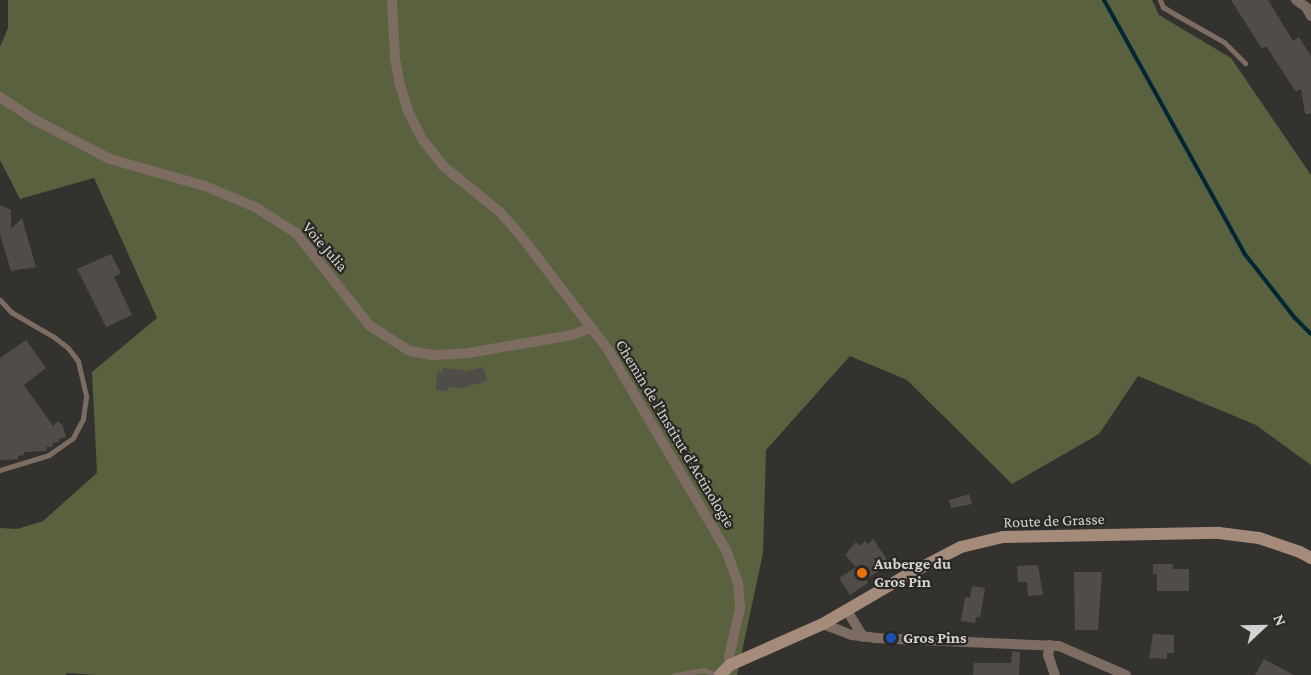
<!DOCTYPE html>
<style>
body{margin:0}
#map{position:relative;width:1311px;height:675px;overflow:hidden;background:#34322e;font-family:"Crimson Pro",serif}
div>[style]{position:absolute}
.green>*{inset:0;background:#59613e}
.stream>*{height:4px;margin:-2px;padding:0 2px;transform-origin:2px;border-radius:2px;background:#022734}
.building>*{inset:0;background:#504d49}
.service>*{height:5px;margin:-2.5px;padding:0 2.5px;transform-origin:2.5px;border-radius:2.5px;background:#7c6c61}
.minor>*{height:10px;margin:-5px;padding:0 5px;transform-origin:5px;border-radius:5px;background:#7c6c61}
.secondary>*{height:12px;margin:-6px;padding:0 6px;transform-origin:6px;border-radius:6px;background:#a58b7a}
.dots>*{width:16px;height:16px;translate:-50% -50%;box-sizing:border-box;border:3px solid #2a2824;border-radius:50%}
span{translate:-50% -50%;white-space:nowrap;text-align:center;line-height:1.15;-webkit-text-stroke:4.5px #2a2824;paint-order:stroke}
.street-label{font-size:16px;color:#d4d2d0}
.poi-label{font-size:16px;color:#d4d2d0;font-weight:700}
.left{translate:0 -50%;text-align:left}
.north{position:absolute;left:1233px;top:597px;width:60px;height:60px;-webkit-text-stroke:4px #2a2824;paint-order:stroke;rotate:68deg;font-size:16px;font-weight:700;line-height:24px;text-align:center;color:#d4d2d0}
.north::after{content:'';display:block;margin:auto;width:21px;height:27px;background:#d4d2d0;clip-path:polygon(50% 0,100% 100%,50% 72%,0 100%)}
</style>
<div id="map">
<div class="green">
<div style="clip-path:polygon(8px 0,1152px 0,1159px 15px,1231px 58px,1311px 175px,1311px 465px,1256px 425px,1138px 376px,1099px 434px,1012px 484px,907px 380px,850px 356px,766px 450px,763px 553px,737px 675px,96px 675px,67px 673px,66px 675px,0 675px,0 528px,17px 529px,43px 521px,97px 473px,92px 372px,157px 318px,94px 178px,20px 199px,0 160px,0 47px,8px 28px)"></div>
</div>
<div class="stream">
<div style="left:1104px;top:0;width:289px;rotate:61deg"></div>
<div style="left:1244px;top:253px;width:81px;rotate:52deg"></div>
<div style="left:1294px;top:317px;width:24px;rotate:45deg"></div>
</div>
<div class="building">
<div style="clip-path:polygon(1231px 0,1268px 0,1293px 41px,1299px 37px,1311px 56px,1311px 114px,1305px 114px,1301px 89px,1296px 92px,1266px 46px,1262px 49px)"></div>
<div style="clip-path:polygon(0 205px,11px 210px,11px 229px,22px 218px,36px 267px,11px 271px,0 234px)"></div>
<div style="clip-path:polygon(111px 254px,121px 273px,114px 277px,132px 315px,106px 327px,77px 269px)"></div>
<div style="clip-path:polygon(26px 340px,46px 368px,24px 385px,53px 426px,58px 421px,63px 426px,66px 437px,59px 439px,59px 442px,53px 443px,52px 447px,46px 447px,47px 451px,24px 452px,24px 455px,18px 456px,18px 459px,0 460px,0 358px)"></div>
<div style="clip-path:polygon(483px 367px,487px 381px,462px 388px,449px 387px,448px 391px,436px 390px,437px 373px,442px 373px,443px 368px,463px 370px,463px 372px)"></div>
<div style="clip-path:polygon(969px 494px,972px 504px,951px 508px,949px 500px)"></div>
<div style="clip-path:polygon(873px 539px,890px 564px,866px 579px,868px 583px,850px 595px,839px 578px,856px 567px,845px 555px,856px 542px,859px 546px,865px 541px,868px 544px)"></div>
<div style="clip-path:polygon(1153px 564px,1173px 564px,1173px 569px,1189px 569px,1189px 591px,1157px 591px,1157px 574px,1153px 574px)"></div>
<div style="clip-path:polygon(1038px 565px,1043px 595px,1028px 596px,1027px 582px,1018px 582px,1017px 566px)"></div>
<div style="clip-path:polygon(1074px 572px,1102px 572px,1098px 630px,1075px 630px)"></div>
<div style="clip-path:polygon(972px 586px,985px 588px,980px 618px,976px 617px,975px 623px,961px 621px,965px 597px,970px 598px)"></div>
<div style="clip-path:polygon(1153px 634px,1174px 635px,1174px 653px,1167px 653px,1167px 659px,1149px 658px)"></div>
<div style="clip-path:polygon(1012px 651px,1020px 652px,1019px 675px,973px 675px,974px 663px,1011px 663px)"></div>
<div style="clip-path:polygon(1264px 659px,1294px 675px,1255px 675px)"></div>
</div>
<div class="service">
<div style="left:1160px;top:0;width:8px;rotate:67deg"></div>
<div style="left:1163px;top:7px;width:17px;rotate:31deg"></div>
<div style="left:1178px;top:16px;width:53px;rotate:29.5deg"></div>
<div style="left:1224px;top:42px;width:30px;rotate:45deg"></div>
<div style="left:0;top:300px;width:16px;rotate:47deg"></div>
<div style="left:11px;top:312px;width:50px;rotate:30.2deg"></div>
<div style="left:54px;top:337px;width:18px;rotate:38deg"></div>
<div style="left:68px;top:348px;width:16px;rotate:52deg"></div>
<div style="left:78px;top:361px;width:37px;rotate:77deg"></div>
<div style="left:86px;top:397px;width:22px;rotate:98deg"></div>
<div style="left:83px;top:419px;width:21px;rotate:118deg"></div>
<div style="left:73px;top:438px;width:29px;rotate:145deg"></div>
<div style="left:49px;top:455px;width:51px;rotate:163deg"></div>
<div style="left:674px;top:675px;width:30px;rotate:-9deg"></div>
<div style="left:704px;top:670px;width:14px;rotate:21deg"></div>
</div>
<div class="minor">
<div style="left:392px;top:0;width:58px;rotate:87deg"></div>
<div style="left:395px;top:58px;width:27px;rotate:80deg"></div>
<div style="left:400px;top:85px;width:27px;rotate:73deg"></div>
<div style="left:408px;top:111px;width:33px;rotate:63deg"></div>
<div style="left:423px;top:140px;width:33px;rotate:52deg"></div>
<div style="left:443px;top:166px;width:73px;rotate:38.9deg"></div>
<div style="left:500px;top:212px;width:37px;rotate:49deg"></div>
<div style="left:524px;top:240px;width:136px;rotate:52.5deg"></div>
<div style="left:607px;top:348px;width:234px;rotate:59.5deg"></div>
<div style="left:726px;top:550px;width:35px;rotate:70deg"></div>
<div style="left:738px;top:583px;width:25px;rotate:85deg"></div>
<div style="left:740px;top:608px;width:50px;rotate:102.7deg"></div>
<div style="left:729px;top:657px;width:8px;rotate:83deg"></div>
<div style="left:1296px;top:0;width:12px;rotate:35deg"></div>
<div style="left:1306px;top:7px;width:10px;rotate:61deg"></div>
<div style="left:0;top:97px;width:42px;rotate:33.3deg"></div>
<div style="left:35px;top:120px;width:85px;rotate:27.5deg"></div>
<div style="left:110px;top:159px;width:99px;rotate:15.9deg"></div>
<div style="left:205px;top:186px;width:54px;rotate:22.8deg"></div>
<div style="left:255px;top:207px;width:49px;rotate:32.4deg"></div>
<div style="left:296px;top:233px;width:119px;rotate:51.5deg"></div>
<div style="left:370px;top:326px;width:47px;rotate:32deg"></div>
<div style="left:410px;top:351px;width:23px;rotate:10deg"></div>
<div style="left:433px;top:355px;width:35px;rotate:-3deg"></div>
<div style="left:468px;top:353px;width:106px;rotate:-9.8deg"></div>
<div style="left:572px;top:335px;width:20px;rotate:-20deg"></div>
<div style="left:848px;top:612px;width:29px;rotate:59deg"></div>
<div style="left:823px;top:624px;width:31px;rotate:21deg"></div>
<div style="left:852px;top:635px;width:23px;rotate:7deg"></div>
<div style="left:875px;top:638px;width:184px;rotate:2.5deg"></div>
<div style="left:1059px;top:646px;width:73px;rotate:23.4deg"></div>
<div style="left:1050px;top:645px;width:10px;rotate:101deg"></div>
<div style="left:1048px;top:655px;width:21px;rotate:71deg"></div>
</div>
<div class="secondary">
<div style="left:720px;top:675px;width:14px;rotate:-45deg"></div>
<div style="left:730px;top:665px;width:102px;rotate:-23.8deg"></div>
<div style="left:823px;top:624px;width:97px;rotate:-30.3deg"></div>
<div style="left:907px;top:575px;width:61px;rotate:-27.4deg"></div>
<div style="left:961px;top:547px;width:43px;rotate:-13.4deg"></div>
<div style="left:1003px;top:537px;width:216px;rotate:-1.1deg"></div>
<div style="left:1219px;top:533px;width:40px;rotate:7.1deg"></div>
<div style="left:1259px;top:538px;width:43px;rotate:18.9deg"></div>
<div style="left:1300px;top:552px;width:13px;rotate:29deg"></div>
</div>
<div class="dots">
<div style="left:862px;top:573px;background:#e8710a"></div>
<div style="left:891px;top:638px;background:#1a4fb4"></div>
</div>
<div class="street-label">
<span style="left:325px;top:247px;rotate:49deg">Voie Julia</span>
<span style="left:675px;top:434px;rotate:59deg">Chemin de l'Institut d'Actinologie</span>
<span style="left:1054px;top:521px;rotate:-2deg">Route de Grasse</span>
</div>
<div class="poi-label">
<span class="left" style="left:874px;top:573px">Auberge du<br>Gros Pin</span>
<span class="left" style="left:903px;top:638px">Gros Pins</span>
</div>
<div class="north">N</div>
</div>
